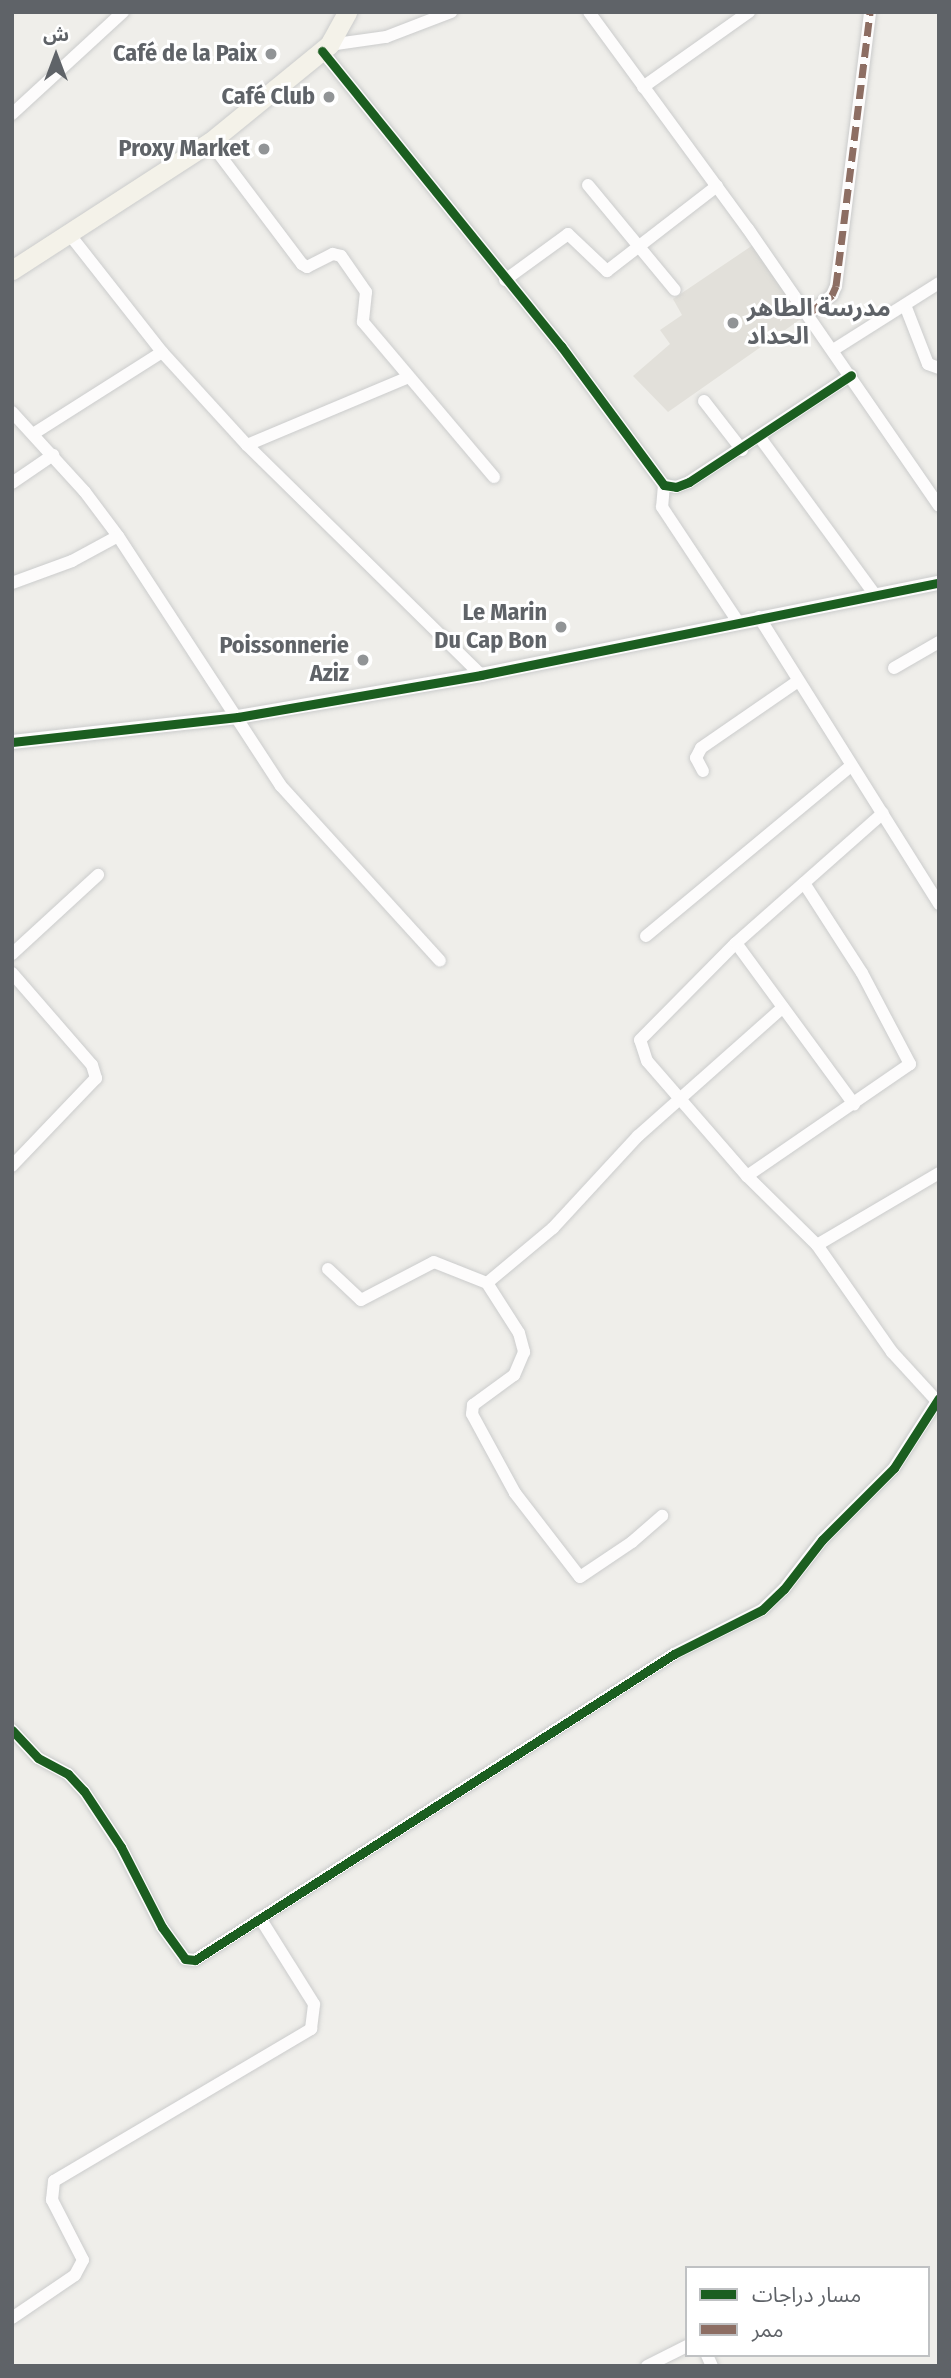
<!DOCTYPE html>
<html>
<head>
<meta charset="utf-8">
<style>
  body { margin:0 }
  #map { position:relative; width:951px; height:2378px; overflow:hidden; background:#efeeea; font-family:"Fira Sans Condensed","Noto Sans Arabic",sans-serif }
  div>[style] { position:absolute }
  .education>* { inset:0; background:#e2e0da }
  .roads { filter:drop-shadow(0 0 2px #cbcccc) drop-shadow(0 0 2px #cbcccc) }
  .minor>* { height:12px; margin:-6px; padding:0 6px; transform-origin:6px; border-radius:6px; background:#fdfcfc }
  .tertiary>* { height:14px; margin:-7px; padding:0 7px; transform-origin:7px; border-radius:7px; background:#fdfcfc }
  .primary>* { height:19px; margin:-9.5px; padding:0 9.5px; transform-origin:9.5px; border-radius:9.5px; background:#f4f2e9 }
  .quiet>* { height:7px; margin-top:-3.5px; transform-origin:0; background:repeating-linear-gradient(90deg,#8d6e63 0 14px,transparent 0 21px) }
  .cycleway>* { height:9px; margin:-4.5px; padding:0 4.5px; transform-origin:4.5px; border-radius:4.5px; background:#1b5e20 }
  .dots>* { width:19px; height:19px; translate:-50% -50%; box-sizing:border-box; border:4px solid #fff; border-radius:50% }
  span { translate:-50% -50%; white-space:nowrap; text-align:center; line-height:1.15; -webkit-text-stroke:6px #fff; paint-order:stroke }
  .poi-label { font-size:24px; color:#5f6368; font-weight:700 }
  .right { translate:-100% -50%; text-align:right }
  .left { translate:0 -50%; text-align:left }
  .frame { position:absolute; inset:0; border:14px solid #5f6368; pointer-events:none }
  .legend { position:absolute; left:685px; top:2266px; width:245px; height:91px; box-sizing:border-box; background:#fff; border:2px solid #bfc1c3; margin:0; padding:9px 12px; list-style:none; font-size:21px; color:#5f6368 }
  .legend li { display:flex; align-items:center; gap:14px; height:35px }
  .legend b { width:35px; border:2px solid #bfc1c3 }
  .north { position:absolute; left:21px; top:21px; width:70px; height:70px; -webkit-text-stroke:5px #fff; paint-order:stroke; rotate:0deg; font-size:19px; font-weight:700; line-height:28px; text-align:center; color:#5f6368 }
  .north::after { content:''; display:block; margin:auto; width:24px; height:32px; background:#5f6368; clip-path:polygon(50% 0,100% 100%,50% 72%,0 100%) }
</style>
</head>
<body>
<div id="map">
  <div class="education">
    <div style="clip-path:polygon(756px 243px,805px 316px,668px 412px,633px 376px,670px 344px,660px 330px,682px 315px,673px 299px)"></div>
  </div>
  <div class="roads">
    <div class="minor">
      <div style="left:589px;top:12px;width:269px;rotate:53.8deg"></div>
      <div style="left:748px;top:229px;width:336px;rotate:55.4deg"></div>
      <div style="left:329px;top:45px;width:58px;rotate:-8deg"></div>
      <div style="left:386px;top:37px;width:70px;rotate:-21deg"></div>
      <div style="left:322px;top:51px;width:380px;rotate:51deg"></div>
      <div style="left:561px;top:346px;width:173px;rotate:53.5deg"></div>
      <div style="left:664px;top:485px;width:12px;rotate:9deg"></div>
      <div style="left:676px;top:487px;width:14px;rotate:-21deg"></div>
      <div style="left:689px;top:482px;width:194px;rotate:-33.4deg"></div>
      <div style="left:643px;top:87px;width:130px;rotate:-35.3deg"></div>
      <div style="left:12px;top:114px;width:151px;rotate:-42.6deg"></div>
      <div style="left:210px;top:142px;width:153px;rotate:53deg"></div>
      <div style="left:302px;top:264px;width:6px;rotate:31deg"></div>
      <div style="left:307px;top:267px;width:29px;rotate:-27deg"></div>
      <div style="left:333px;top:254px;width:8px;rotate:14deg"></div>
      <div style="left:341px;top:256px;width:44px;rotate:55.2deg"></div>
      <div style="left:366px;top:292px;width:30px;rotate:96deg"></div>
      <div style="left:363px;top:322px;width:203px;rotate:49.8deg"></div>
      <div style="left:588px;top:185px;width:136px;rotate:50.4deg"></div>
      <div style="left:70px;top:235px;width:149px;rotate:51.8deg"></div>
      <div style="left:162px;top:352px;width:126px;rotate:47.6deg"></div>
      <div style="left:247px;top:445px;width:328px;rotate:44.5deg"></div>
      <div style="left:505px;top:280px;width:78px;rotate:-36.1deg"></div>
      <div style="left:568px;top:234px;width:54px;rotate:43.5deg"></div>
      <div style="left:607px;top:271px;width:139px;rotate:-37.7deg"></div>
      <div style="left:905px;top:305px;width:63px;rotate:68.7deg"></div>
      <div style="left:928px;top:364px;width:12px;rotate:20deg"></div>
      <div style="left:808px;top:314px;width:31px;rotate:-38deg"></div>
      <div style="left:832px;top:295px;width:10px;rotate:-66deg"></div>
      <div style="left:836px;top:286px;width:276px;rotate:-82.9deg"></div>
      <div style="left:833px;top:350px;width:125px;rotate:-32.3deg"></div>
      <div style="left:704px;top:401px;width:62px;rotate:52.2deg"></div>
      <div style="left:12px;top:412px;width:108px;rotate:47.6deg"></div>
      <div style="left:85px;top:492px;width:55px;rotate:53.1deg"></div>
      <div style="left:118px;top:536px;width:298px;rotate:56.9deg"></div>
      <div style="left:281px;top:786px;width:236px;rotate:47.7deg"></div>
      <div style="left:33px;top:434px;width:153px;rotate:-32.4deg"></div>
      <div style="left:761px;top:439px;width:193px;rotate:53.8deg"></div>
      <div style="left:247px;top:445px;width:173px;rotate:-22.8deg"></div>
      <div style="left:12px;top:483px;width:50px;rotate:-34.3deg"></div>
      <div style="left:664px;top:485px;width:22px;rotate:95deg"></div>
      <div style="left:662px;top:507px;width:138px;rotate:56.5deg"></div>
      <div style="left:12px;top:583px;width:64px;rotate:-20.1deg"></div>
      <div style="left:72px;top:561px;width:52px;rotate:-28.5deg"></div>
      <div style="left:759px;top:617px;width:339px;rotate:57.9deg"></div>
      <div style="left:894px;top:668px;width:52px;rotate:-30deg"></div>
      <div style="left:703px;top:771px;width:15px;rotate:-118deg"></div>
      <div style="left:696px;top:758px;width:11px;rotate:-63deg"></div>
      <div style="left:701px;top:748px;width:118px;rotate:-34.6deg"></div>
      <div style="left:804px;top:883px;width:107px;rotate:57.2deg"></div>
      <div style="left:862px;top:973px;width:103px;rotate:62.2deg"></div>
      <div style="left:910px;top:1064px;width:198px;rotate:145.5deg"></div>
      <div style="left:747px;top:1176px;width:98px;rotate:44.6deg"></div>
      <div style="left:817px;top:1245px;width:131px;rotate:55deg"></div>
      <div style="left:892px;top:1352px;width:65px;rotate:47.5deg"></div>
      <div style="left:646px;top:936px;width:266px;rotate:-39.7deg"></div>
      <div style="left:736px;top:943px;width:200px;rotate:53.8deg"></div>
      <div style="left:12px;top:954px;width:117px;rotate:-42.6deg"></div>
      <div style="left:12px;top:973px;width:122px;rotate:49deg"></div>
      <div style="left:92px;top:1065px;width:14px;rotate:73deg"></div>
      <div style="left:96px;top:1078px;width:122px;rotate:133.7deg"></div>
      <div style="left:747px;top:1176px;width:152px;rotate:-131deg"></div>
      <div style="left:647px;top:1061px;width:22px;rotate:-108deg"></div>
      <div style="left:640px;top:1040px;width:136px;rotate:-45.3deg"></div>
      <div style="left:736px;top:943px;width:196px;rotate:-41.5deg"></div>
      <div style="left:817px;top:1245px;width:142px;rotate:-30.5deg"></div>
      <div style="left:328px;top:1269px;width:45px;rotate:43.2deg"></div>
      <div style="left:361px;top:1300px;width:82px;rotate:-27.5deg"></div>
      <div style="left:434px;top:1262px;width:57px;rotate:21.6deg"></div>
      <div style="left:487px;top:1283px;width:59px;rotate:57.4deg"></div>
      <div style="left:519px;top:1333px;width:20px;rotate:75deg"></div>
      <div style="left:524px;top:1352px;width:25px;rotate:113deg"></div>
      <div style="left:514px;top:1375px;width:51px;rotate:143.8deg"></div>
      <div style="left:473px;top:1405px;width:9px;rotate:96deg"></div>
      <div style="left:472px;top:1414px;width:90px;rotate:61.4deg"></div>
      <div style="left:515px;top:1493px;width:106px;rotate:52.3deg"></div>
      <div style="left:580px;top:1577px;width:63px;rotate:-33.9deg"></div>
      <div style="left:632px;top:1542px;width:40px;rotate:-41deg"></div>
      <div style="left:487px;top:1283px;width:86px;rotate:-39.8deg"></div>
      <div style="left:553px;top:1228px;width:125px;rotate:-47.3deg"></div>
      <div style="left:638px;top:1136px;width:193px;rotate:-41.6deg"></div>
      <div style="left:12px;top:1730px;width:38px;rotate:47deg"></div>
      <div style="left:38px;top:1758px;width:34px;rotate:28deg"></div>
      <div style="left:68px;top:1774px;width:23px;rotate:47deg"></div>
      <div style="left:84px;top:1791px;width:67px;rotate:56.5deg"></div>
      <div style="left:121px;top:1847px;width:90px;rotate:62.9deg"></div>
      <div style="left:162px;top:1927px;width:39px;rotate:54deg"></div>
      <div style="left:185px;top:1959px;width:10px;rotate:6deg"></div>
      <div style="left:195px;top:1960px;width:568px;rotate:-32.57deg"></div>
      <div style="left:674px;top:1654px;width:98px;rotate:-26.6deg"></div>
      <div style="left:762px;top:1610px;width:30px;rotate:-44deg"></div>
      <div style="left:784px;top:1589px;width:62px;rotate:-52.2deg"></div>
      <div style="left:822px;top:1540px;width:102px;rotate:-45deg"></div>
      <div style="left:894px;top:1468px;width:83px;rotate:-57.3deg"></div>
      <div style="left:12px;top:2318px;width:76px;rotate:-34.3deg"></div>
      <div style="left:75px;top:2275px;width:17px;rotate:-62deg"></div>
      <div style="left:83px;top:2260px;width:68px;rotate:-117.3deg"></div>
      <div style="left:52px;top:2200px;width:19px;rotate:-84deg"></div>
      <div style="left:54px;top:2181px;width:299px;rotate:-30.6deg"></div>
      <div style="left:311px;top:2029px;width:25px;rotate:-83deg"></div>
      <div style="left:314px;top:2004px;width:102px;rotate:-122.1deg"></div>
      <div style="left:707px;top:2355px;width:12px;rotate:66deg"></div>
      <div style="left:647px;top:2366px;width:45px;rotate:-26.6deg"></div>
    </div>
    <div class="tertiary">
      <div style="left:12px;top:742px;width:227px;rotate:-6.3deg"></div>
      <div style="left:238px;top:717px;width:247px;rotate:-9.8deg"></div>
      <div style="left:481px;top:675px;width:467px;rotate:-11.4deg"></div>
    </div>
    <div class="primary">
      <div style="left:12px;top:270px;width:236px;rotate:-32.9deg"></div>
      <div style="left:210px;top:142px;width:154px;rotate:-39.2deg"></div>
      <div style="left:329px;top:45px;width:38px;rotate:-61deg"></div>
    </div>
  </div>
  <div class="quiet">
    <div style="left:808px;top:314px;width:31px;rotate:-38deg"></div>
    <div style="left:832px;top:295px;width:10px;rotate:-66deg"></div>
    <div style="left:836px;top:286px;width:276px;rotate:-82.9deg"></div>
  </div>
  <div class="cycleway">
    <div style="left:322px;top:51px;width:380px;rotate:51deg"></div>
    <div style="left:561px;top:346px;width:173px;rotate:53.5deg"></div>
    <div style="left:664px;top:485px;width:12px;rotate:9deg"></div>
    <div style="left:676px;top:487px;width:14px;rotate:-21deg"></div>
    <div style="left:689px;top:482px;width:194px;rotate:-33.4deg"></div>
    <div style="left:12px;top:742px;width:227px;rotate:-6.3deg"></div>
    <div style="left:238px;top:717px;width:247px;rotate:-9.8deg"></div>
    <div style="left:481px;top:675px;width:467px;rotate:-11.4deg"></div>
    <div style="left:12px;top:1730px;width:38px;rotate:47deg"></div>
    <div style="left:38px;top:1758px;width:34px;rotate:28deg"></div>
    <div style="left:68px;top:1774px;width:23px;rotate:47deg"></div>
    <div style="left:84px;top:1791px;width:67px;rotate:56.5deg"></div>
    <div style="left:121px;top:1847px;width:90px;rotate:62.9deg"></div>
    <div style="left:162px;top:1927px;width:39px;rotate:54deg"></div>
    <div style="left:185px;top:1959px;width:10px;rotate:6deg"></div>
    <div style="left:195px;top:1960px;width:568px;rotate:-32.57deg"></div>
    <div style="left:674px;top:1654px;width:98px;rotate:-26.6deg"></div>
    <div style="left:762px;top:1610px;width:30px;rotate:-44deg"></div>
    <div style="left:784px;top:1589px;width:62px;rotate:-52.2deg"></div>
    <div style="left:822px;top:1540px;width:102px;rotate:-45deg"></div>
    <div style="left:894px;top:1468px;width:83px;rotate:-57.3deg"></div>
  </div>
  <div class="dots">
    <div style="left:271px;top:54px;background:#919496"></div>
    <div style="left:329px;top:97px;background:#919496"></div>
    <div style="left:264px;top:149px;background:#919496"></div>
    <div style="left:733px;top:323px;background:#919496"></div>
    <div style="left:561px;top:627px;background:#919496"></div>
    <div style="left:363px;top:660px;background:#919496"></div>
  </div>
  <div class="poi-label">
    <span class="right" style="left:257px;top:54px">Café de la Paix</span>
    <span class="right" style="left:315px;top:97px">Café Club</span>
    <span class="right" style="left:250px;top:149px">Proxy Market</span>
    <span class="left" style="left:747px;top:323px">مدرسة الطاهر<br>الحداد</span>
    <span class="right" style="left:547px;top:627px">Le Marin<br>Du Cap Bon</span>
    <span class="right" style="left:349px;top:660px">Poissonnerie<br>Aziz</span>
  </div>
  <div class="frame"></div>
  <ul class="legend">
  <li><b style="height:9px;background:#1b5e20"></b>مسار دراجات</li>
  <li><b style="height:9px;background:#8d6e63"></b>ممر</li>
  </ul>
  <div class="north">ش</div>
</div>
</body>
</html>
